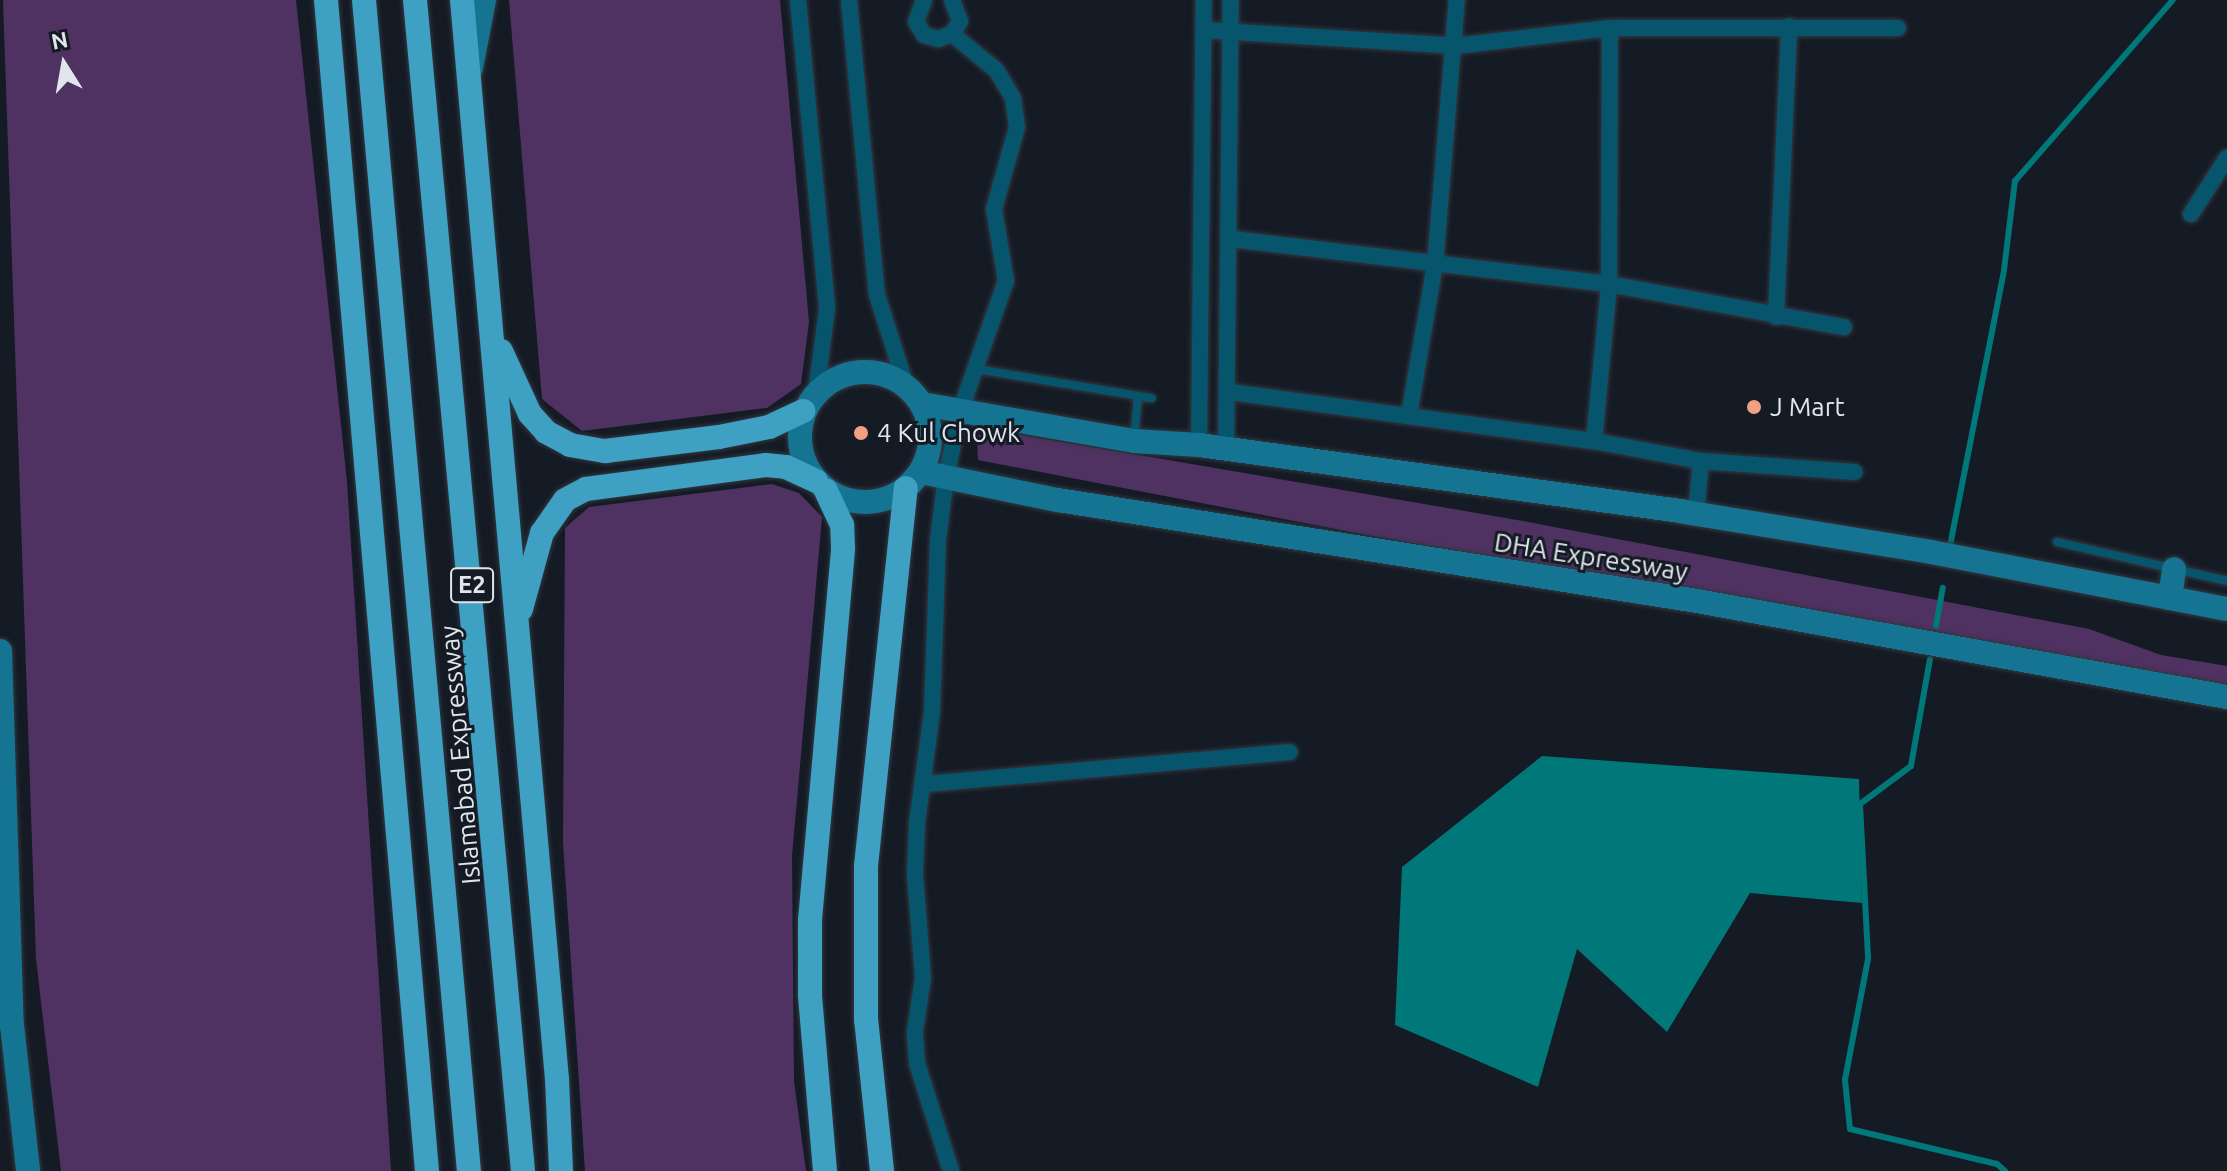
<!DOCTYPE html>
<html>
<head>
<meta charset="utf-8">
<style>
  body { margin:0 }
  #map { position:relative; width:2227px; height:1171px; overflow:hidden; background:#141b24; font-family:Ubuntu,sans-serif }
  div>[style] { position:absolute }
  .green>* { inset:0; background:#503262 }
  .water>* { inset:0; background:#007778 }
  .stream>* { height:6px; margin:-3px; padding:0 3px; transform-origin:3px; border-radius:3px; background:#007778 }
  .roads { filter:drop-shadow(0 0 2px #313740) drop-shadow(0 0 2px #313740) }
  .lane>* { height:8px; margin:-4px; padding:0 4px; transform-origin:4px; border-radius:4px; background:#07556c }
  .street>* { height:16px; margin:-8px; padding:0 8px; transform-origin:8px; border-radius:8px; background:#07556c }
  .secondary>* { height:24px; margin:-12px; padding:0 12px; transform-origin:12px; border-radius:12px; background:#157491 }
  .secondary>.ring { margin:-12px; padding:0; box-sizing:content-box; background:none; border:24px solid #157491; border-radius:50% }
  .highway>* { height:24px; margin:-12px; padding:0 12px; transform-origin:12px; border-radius:12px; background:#3ea0c2 }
  .dots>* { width:22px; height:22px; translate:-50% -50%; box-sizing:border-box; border:4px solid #141b24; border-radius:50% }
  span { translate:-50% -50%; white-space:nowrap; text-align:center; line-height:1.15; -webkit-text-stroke:6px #141b24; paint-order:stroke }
  .shield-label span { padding:2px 6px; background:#141b24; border:2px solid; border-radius:6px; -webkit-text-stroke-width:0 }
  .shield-label { font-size:24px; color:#e1e6ec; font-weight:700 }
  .poi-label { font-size:26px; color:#e1e6ec }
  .left { translate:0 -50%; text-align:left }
  .street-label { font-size:26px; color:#e1e6ec }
  .north { position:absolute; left:24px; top:24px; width:80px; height:80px; -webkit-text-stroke:6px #141b24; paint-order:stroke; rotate:349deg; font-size:22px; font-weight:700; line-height:32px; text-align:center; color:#e1e6ec }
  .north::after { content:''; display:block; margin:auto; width:28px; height:36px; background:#e1e6ec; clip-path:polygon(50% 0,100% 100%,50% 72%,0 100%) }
</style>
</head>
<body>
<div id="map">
  <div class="green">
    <div style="clip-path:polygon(3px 0,296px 0,347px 482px,391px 1171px,61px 1171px,36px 959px)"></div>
    <div style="clip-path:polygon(509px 0,780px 0,809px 322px,801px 384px,767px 408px,582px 431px,542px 399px)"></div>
    <div style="clip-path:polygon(1005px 432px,1523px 521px,2089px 629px,2161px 655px,2227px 666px,2227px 685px,1367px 535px,978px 460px,977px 435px)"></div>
    <div style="clip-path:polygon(772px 484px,799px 493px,822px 517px,792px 856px,794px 1081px,806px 1171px,585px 1171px,563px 843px,565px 528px,589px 507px)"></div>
  </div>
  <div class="water">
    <div style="clip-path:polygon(1542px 756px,1859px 779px,1862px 903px,1750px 893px,1667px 1032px,1577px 949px,1538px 1087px,1395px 1025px,1402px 867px)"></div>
  </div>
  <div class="stream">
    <div style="left:1949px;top:551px;width:286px;rotate:-78.9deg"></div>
    <div style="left:2004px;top:270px;width:90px;rotate:-83deg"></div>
    <div style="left:2015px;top:181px;width:240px;rotate:-48.9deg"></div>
    <div style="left:1936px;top:626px;width:39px;rotate:-80deg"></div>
    <div style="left:1930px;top:659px;width:109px;rotate:100.1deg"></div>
    <div style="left:1911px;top:766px;width:64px;rotate:143.3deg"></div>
    <div style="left:1860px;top:804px;width:155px;rotate:87deg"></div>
    <div style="left:1868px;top:959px;width:123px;rotate:100.8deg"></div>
    <div style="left:1845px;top:1080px;width:49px;rotate:84.2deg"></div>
    <div style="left:1850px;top:1129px;width:151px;rotate:13.4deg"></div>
    <div style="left:1997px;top:1164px;width:11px;rotate:41deg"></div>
  </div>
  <div class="roads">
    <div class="lane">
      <div style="left:976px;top:369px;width:178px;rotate:9.4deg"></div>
      <div style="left:1134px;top:440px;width:43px;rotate:-84.7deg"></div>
      <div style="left:2057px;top:542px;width:174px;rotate:12.9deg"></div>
    </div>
    <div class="street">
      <div style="left:798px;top:0;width:310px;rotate:84.6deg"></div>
      <div style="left:827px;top:309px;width:85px;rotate:97.5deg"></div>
      <div style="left:849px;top:0;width:296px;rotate:84.6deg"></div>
      <div style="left:877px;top:295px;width:96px;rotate:72.3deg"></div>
      <div style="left:924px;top:0;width:23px;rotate:110deg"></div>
      <div style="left:916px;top:22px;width:15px;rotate:58deg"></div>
      <div style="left:924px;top:35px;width:15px;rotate:16deg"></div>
      <div style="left:938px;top:39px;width:15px;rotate:-20deg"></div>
      <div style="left:952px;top:34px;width:15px;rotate:-58deg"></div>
      <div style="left:960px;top:21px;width:22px;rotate:-111deg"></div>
      <div style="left:1204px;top:30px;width:252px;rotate:3.6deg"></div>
      <div style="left:1455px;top:46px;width:156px;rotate:-6.6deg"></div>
      <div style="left:1610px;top:28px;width:288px"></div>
      <div style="left:2191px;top:214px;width:67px;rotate:-57.3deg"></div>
      <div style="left:1231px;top:239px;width:381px;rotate:6.8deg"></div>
      <div style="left:1609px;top:284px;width:239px;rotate:10.4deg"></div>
      <div style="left:1776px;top:317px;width:291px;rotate:-87.4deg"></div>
      <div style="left:1230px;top:392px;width:367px;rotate:7.7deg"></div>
      <div style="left:1594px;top:441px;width:109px;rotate:10.6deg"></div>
      <div style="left:1701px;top:461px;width:154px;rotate:4.1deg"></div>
      <div style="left:1409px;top:415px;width:152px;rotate:-80.2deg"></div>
      <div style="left:1435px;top:265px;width:266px;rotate:-85.3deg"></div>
      <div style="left:1594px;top:441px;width:158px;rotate:-84.5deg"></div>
      <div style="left:1609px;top:284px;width:256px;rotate:-89.8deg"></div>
      <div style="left:1199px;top:445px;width:445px;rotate:-89.4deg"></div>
      <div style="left:1226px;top:449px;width:449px;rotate:-89.4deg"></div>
      <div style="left:1696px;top:513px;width:52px;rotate:-84.5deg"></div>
      <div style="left:925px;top:784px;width:366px;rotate:-5deg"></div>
      <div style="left:951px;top:1171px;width:113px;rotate:-107.5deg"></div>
      <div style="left:917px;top:1063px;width:32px;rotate:-94deg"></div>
      <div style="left:915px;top:1031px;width:54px;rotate:-81.4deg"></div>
      <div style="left:923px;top:978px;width:104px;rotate:-94.4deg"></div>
      <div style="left:915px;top:874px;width:51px;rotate:-87.8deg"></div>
      <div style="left:917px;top:823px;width:112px;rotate:-82.3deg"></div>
      <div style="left:932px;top:712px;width:172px;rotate:-88deg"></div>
      <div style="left:938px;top:540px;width:64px;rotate:-82.8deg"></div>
      <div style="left:946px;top:477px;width:66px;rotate:-77.8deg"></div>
      <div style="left:960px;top:412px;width:139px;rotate:-70.7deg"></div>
      <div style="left:1006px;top:281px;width:73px;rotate:-99.5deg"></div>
      <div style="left:994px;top:209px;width:85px;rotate:-74.3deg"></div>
      <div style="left:1017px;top:127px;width:29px;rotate:-98deg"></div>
      <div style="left:1013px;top:98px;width:33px;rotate:-121deg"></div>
      <div style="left:996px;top:70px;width:57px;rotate:-140.7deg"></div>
    </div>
    <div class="secondary">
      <div style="left:471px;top:68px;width:69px;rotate:-79.2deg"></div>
      <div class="ring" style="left:800px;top:372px;width:106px;height:106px"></div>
      <div style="left:922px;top:404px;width:215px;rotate:9.9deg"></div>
      <div style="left:1134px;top:441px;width:65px;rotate:3.5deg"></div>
      <div style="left:1199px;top:445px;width:491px;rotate:7.8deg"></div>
      <div style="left:1685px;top:512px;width:249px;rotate:9.2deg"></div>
      <div style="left:1931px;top:552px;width:301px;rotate:10.9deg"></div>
      <div style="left:921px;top:472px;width:140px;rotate:11.6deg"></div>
      <div style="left:1058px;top:500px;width:647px;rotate:8.98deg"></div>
      <div style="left:1697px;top:601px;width:539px;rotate:10.27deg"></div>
      <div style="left:2170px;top:598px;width:29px;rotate:-82deg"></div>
      <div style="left:0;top:651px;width:374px;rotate:88.2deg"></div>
      <div style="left:12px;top:1025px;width:147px;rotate:83.7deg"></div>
    </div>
    <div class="highway">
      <div style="left:326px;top:0;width:1175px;rotate:85.07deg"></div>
      <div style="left:364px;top:0;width:1176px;rotate:84.88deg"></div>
      <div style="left:415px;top:0;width:1176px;rotate:84.73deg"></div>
      <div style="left:462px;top:0;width:1083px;rotate:84.97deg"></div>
      <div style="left:557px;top:1079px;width:92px;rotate:87.5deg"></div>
      <div style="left:501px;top:351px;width:69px;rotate:65.3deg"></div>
      <div style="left:530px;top:414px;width:24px;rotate:48deg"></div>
      <div style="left:546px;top:432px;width:27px;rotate:28deg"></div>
      <div style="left:570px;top:445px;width:36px;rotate:10deg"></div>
      <div style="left:605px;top:451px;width:115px;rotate:-7deg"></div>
      <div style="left:719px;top:437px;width:51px;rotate:-11.3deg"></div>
      <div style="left:769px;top:427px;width:38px;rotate:-25deg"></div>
      <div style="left:521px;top:609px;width:79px;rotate:-74.6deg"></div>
      <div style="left:542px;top:533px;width:40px;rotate:-55.1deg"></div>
      <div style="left:565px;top:500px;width:24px;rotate:-28deg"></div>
      <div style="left:586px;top:489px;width:181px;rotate:-7.6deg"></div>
      <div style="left:765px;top:465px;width:21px;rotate:5deg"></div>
      <div style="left:786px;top:467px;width:33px;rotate:25deg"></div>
      <div style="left:825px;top:1171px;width:177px;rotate:-94.9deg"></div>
      <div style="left:810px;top:995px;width:75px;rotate:-90deg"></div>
      <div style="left:810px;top:920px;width:373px;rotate:-84.9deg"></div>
      <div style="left:843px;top:548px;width:23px;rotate:-92deg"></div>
      <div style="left:842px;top:525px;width:38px;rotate:-115deg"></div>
      <div style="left:882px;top:1171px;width:152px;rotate:-96deg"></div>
      <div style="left:866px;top:1020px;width:154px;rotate:-90deg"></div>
      <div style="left:866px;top:866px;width:380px;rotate:-84deg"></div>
    </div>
  </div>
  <div class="dots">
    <div style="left:1754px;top:407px;background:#f39f83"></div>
    <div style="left:861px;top:433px;background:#f39f83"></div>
  </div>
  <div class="shield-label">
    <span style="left:472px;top:585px">E2</span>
  </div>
  <div class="poi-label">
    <span class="left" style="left:1770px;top:407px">J Mart</span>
    <span class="left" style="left:877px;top:433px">4 Kul Chowk</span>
  </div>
  <div class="street-label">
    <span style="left:1591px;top:557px;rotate:9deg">DHA Expressway</span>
    <span style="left:460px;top:755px;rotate:-95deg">Islamabad Expressway</span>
  </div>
  <div class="north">N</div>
</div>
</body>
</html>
